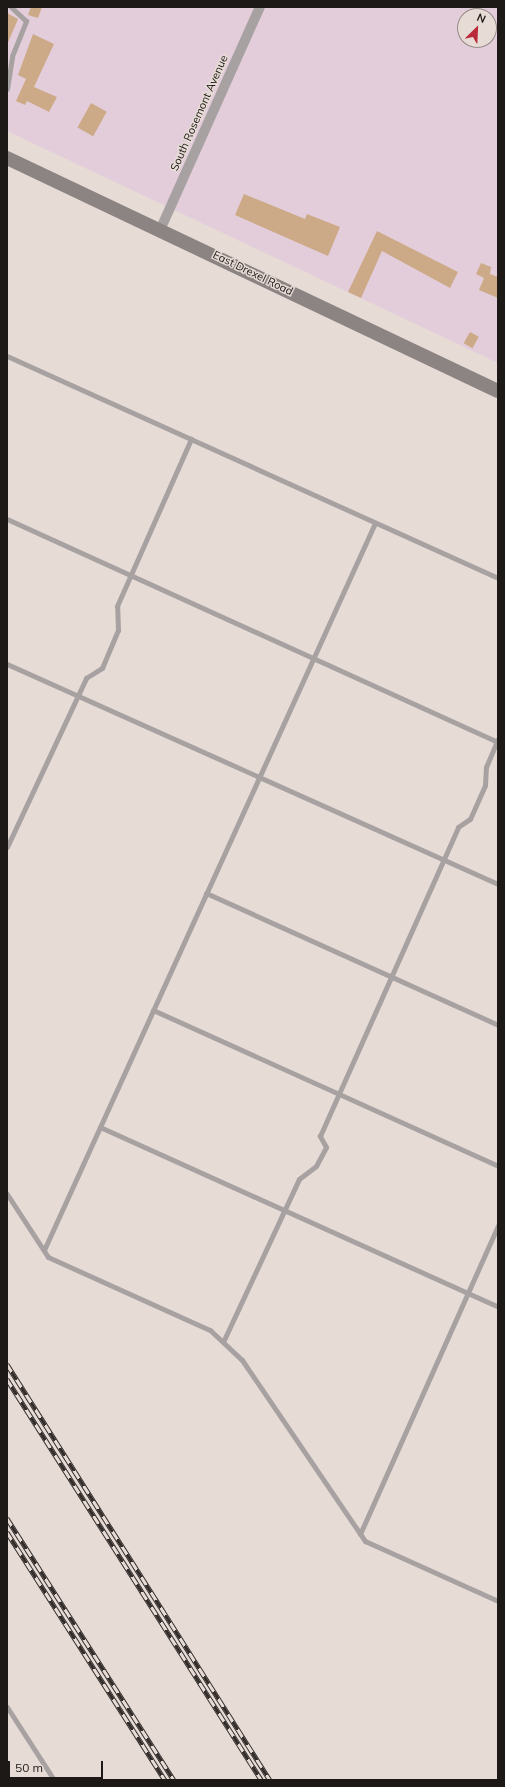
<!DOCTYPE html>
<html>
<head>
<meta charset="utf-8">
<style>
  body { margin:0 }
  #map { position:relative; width:505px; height:1787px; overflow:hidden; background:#e7dbd6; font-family:Mulish,sans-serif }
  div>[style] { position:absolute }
  .industrial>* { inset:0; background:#e3cdda }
  .building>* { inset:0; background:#ca8; transform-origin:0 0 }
  .lane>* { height:5px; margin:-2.5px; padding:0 2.5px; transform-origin:2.5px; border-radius:2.5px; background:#a7a2a1 }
  .street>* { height:10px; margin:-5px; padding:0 5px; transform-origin:5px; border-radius:5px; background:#a7a2a1 }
  .secondary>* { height:14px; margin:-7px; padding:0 7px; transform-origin:7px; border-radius:7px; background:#8c8483 }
  .rail>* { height:4.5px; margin-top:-2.25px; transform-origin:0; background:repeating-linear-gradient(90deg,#e7dbd6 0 9px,#322d2b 0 18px); box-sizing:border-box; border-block:1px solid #322d2b }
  span { translate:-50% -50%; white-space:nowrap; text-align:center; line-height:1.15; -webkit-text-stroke:3px #e7dbd6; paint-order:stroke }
  .street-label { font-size:11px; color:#1d1917 }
  .frame { position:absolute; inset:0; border:8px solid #1d1917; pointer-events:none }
  .north { position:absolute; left:457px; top:8px; width:40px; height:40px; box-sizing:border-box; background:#e7dbd6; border:1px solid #968d8a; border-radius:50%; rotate:24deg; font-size:11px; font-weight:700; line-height:16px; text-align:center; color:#1d1917 }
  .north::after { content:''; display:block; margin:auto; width:14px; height:18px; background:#ba293a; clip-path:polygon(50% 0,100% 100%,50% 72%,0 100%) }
  .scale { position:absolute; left:8px; top:1761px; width:95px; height:18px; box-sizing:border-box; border:2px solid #1d1917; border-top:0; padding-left:5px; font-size:12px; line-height:14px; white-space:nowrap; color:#1d1917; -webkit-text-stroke:3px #e7dbd6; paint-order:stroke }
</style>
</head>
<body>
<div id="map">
  <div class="industrial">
    <div style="clip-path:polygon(evenodd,7px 7px,498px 7px,498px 363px,7px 131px,7px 7px,465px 16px,489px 16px,489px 40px,465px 40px,465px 16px)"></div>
  </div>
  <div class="building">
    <div style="clip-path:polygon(31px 7px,42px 7px,38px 18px,28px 15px)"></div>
    <div style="clip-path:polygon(7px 13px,18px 19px,7px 45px)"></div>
    <div style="clip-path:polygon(33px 34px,54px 44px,34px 87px,57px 97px,49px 112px,27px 101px,25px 105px,16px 101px,26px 79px,18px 75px)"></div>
    <div style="left:91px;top:103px;width:18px;height:28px;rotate:29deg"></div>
    <div style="clip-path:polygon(244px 194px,305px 219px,307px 214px,340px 227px,328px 256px,235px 215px)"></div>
    <div style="clip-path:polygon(377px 231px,458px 272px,450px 288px,382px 251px,361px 298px,348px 292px)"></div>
    <div style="clip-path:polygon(481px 263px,491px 267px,490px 274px,498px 277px,498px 298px,479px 290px,484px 278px,476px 274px)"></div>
    <div style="left:470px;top:332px;width:10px;height:13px;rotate:29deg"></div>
  </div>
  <div class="lane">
    <div style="left:7px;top:89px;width:33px;rotate:-81deg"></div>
    <div style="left:12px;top:56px;width:38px;rotate:-68deg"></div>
    <div style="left:26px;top:21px;width:21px;rotate:-137deg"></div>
    <div style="left:7px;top:356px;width:539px;rotate:24.33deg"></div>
    <div style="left:7px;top:519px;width:539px;rotate:24.43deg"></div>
    <div style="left:7px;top:664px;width:538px;rotate:24.14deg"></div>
    <div style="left:7px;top:847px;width:187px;rotate:-64.9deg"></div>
    <div style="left:86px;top:678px;width:19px;rotate:-32deg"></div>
    <div style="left:102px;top:668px;width:41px;rotate:-67.2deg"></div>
    <div style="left:118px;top:630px;width:24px;rotate:-92deg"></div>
    <div style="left:117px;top:606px;width:183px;rotate:-66.1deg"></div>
    <div style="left:206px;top:893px;width:320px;rotate:24.3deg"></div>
    <div style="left:153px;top:1010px;width:379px;rotate:24.3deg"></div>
    <div style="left:100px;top:1127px;width:437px;rotate:24.3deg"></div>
    <div style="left:7px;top:1194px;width:75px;rotate:56.9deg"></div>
    <div style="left:48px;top:1257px;width:178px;rotate:24.3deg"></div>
    <div style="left:210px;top:1330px;width:44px;rotate:43.2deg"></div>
    <div style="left:242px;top:1360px;width:219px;rotate:55.8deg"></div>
    <div style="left:365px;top:1541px;width:146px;rotate:24.3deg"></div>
    <div style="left:44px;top:1250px;width:799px;rotate:-65.52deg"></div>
    <div style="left:223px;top:1342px;width:180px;rotate:-65deg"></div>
    <div style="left:299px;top:1179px;width:21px;rotate:-37deg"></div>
    <div style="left:316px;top:1166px;width:21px;rotate:-62deg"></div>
    <div style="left:326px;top:1147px;width:13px;rotate:-119deg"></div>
    <div style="left:320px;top:1136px;width:338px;rotate:-65.9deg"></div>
    <div style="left:458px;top:827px;width:14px;rotate:-34deg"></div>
    <div style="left:470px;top:819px;width:37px;rotate:-66deg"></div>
    <div style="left:485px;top:785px;width:18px;rotate:-87deg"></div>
    <div style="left:486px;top:767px;width:30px;rotate:-67deg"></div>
    <div style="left:360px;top:1534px;width:338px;rotate:-65.9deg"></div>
    <div style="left:7px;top:1707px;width:87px;rotate:57.2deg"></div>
  </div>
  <div class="street">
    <div style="left:161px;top:228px;width:242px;rotate:-65.9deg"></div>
  </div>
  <div class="secondary">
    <div style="left:7px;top:158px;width:543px;rotate:25.39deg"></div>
  </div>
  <div class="rail">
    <div style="left:7px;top:1364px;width:492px;rotate:57.7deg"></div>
    <div style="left:7px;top:1379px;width:475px;rotate:57.6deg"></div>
    <div style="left:7px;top:1518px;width:311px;rotate:57.5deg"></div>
    <div style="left:7px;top:1532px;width:294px;rotate:57.5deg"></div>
  </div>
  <div class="street-label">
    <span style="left:199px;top:113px;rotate:-66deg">South Rosemont Avenue</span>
    <span style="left:253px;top:273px;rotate:26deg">East Drexel Road</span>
  </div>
  <div class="frame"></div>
  <div class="north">N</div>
  <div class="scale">50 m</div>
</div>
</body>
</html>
